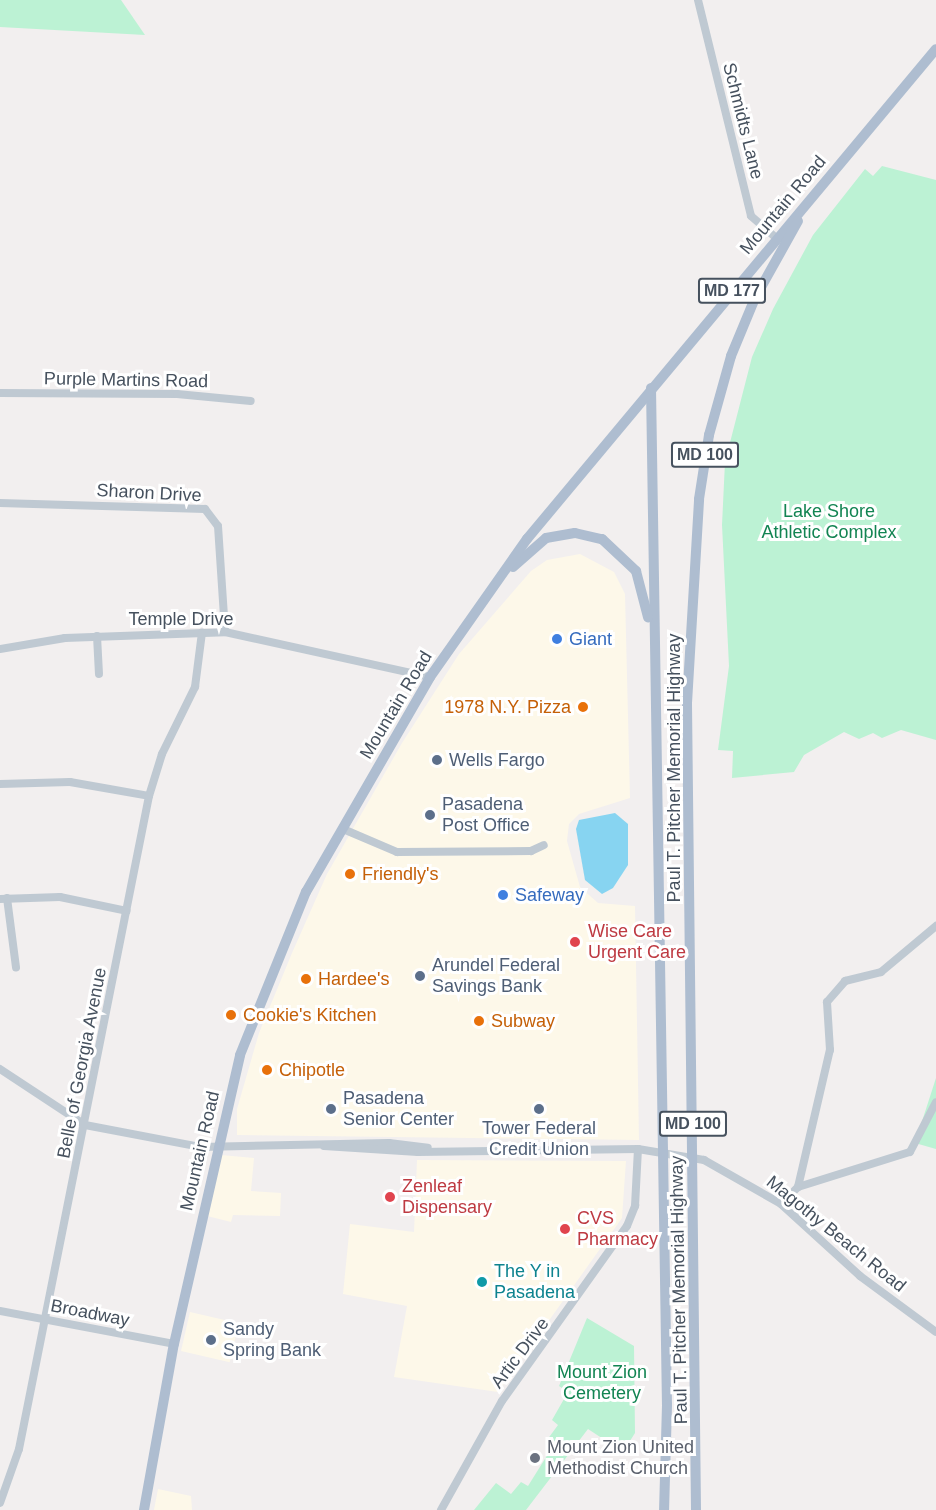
<!DOCTYPE html>
<html>
<head>
<meta charset="utf-8">
<style>
  body { margin:0 }
  #map { position:relative; width:936px; height:1510px; overflow:hidden; background:#f2efef; font-family:Helvetica,sans-serif }
  div>[style] { position:absolute }
  .commercial>* { inset:0; background:#fdf8e9; transform-origin:0 0 }
  .green>* { inset:0; background:#bcf2d4 }
  .water>* { inset:0; background:#87d4f1 }
  .minor>* { height:8px; margin:-4px; padding:0 4px; transform-origin:4px; border-radius:4px; background:#bfc9d2 }
  .major>* { height:10px; margin:-5px; padding:0 5px; transform-origin:5px; border-radius:5px; background:#aebdd0 }
  .dots>* { width:16px; height:16px; translate:-50% -50%; box-sizing:border-box; border:3px solid #fff; border-radius:50% }
  span { translate:-50% -50%; white-space:nowrap; text-align:center; line-height:1.15; -webkit-text-stroke:6px #fff; paint-order:stroke }
  .shield-label span { padding:2px 4px; background:#fff; border:2px solid; border-radius:4px; -webkit-text-stroke-width:0 }
  .shield-label { font-size:16px; color:#46515e; font-weight:700 }
  .street-label { font-size:18px; color:#46515e }
  .park-label { font-size:18px; color:#128452 }
  .shop-label { font-size:18px; color:#366cbe }
  .left { translate:0 -50%; text-align:left }
  .food-label { font-size:18px; color:#c56008 }
  .right { translate:-100% -50%; text-align:right }
  .service-label { font-size:18px; color:#4e5e75 }
  .health-label { font-size:18px; color:#be3a42 }
  .culture-label { font-size:18px; color:#0d838f }
  .worship-label { font-size:18px; color:#5b616d }
</style>
</head>
<body>
<div id="map">
  <div class="commercial">
    <div style="clip-path:polygon(580px 554px,614px 572px,625px 594px,630px 798px,579px 814px,569px 824px,567px 841px,580px 887px,598px 903px,635px 906px,639px 1140px,237px 1135px,237px 1109px,259px 1033px,292px 953px,327px 874px,402px 743px,459px 654px,531px 571px,547px 560px)"></div>
    <div style="clip-path:polygon(221px 1155px,254px 1158px,251px 1191px,281px 1193px,280px 1216px,233px 1215px,231px 1222px,207px 1216px)"></div>
    <div style="clip-path:polygon(417px 1160px,626px 1161px,622px 1218px,498px 1392px,394px 1377px,407px 1306px,343px 1294px,350px 1224px,414px 1232px)"></div>
    <div style="left:190px;top:1312px;width:50px;height:40px;rotate:13deg"></div>
    <div style="clip-path:polygon(158px 1489px,191px 1496px,192px 1510px,154px 1510px)"></div>
  </div>
  <div class="green">
    <div style="clip-path:polygon(0 0,121px 0,145px 35px,0 27px)"></div>
    <div style="clip-path:polygon(882px 166px,936px 180px,936px 740px,901px 730px,882px 738px,873px 733px,859px 739px,844px 732px,804px 755px,794px 772px,732px 778px,733px 751px,718px 750px,729px 666px,722px 525px,725px 462px,752px 357px,773px 309px,813px 235px,865px 169px,873px 176px)"></div>
    <div style="clip-path:polygon(936px 1078px,936px 1149px,915px 1143px)"></div>
    <div style="clip-path:polygon(587px 1318px,634px 1346px,635px 1433px,623px 1452px,588px 1429px,526px 1510px,474px 1510px,496px 1483px,511px 1494px,521px 1482px,528px 1486px,553px 1446px,547px 1440px,558px 1425px,552px 1420px,568px 1392px,559px 1386px)"></div>
  </div>
  <div class="water">
    <div style="clip-path:polygon(615px 813px,628px 824px,628px 865px,613px 888px,602px 894px,585px 880px,576px 829px,579px 820px)"></div>
  </div>
  <div class="minor">
    <div style="left:698px;top:0;width:222px;rotate:76.2deg"></div>
    <div style="left:751px;top:216px;width:33px;rotate:41deg"></div>
    <div style="left:0;top:393px;width:177px;rotate:0.3deg"></div>
    <div style="left:177px;top:394px;width:74px;rotate:5.4deg"></div>
    <div style="left:0;top:503px;width:205px;rotate:1.7deg"></div>
    <div style="left:205px;top:509px;width:21px;rotate:53deg"></div>
    <div style="left:218px;top:526px;width:106px;rotate:86.2deg"></div>
    <div style="left:97px;top:636px;width:38px;rotate:87deg"></div>
    <div style="left:0;top:649px;width:66px;rotate:-9.6deg"></div>
    <div style="left:65px;top:638px;width:160px;rotate:-2.1deg"></div>
    <div style="left:225px;top:632px;width:210px;rotate:12.4deg"></div>
    <div style="left:0;top:784px;width:70px;rotate:-1.6deg"></div>
    <div style="left:70px;top:782px;width:80px;rotate:10deg"></div>
    <div style="left:343px;top:829px;width:59px;rotate:23.1deg"></div>
    <div style="left:397px;top:852px;width:134px;rotate:-0.4deg"></div>
    <div style="left:531px;top:851px;width:14px;rotate:-25deg"></div>
    <div style="left:7px;top:898px;width:70px;rotate:82.6deg"></div>
    <div style="left:0;top:899px;width:60px;rotate:-1.9deg"></div>
    <div style="left:60px;top:897px;width:68px;rotate:11.8deg"></div>
    <div style="left:0;top:1069px;width:102px;rotate:33.4deg"></div>
    <div style="left:85px;top:1125px;width:117px;rotate:10.8deg"></div>
    <div style="left:200px;top:1147px;width:189px;rotate:-1.2deg"></div>
    <div style="left:389px;top:1143px;width:39px;rotate:7deg"></div>
    <div style="left:324px;top:1146px;width:94px;rotate:3.7deg"></div>
    <div style="left:418px;top:1152px;width:220px;rotate:-0.8deg"></div>
    <div style="left:638px;top:1149px;width:67px;rotate:9.5deg"></div>
    <div style="left:704px;top:1160px;width:89px;rotate:29.7deg"></div>
    <div style="left:781px;top:1204px;width:107px;rotate:42.3deg"></div>
    <div style="left:860px;top:1276px;width:94px;rotate:36.4deg"></div>
    <div style="left:798px;top:1187px;width:117px;rotate:-17.4deg"></div>
    <div style="left:910px;top:1152px;width:56px;rotate:-62.5deg"></div>
    <div style="left:781px;top:1204px;width:24px;rotate:-45deg"></div>
    <div style="left:798px;top:1187px;width:141px;rotate:-76.9deg"></div>
    <div style="left:830px;top:1050px;width:48px;rotate:-93.6deg"></div>
    <div style="left:827px;top:1002px;width:28px;rotate:-49deg"></div>
    <div style="left:845px;top:981px;width:37px;rotate:-14deg"></div>
    <div style="left:881px;top:972px;width:72px;rotate:-39.9deg"></div>
    <div style="left:0;top:1311px;width:177px;rotate:10.7deg"></div>
    <div style="left:0;top:1503px;width:57px;rotate:-70.6deg"></div>
    <div style="left:19px;top:1449px;width:666px;rotate:-78.74deg"></div>
    <div style="left:149px;top:796px;width:44px;rotate:-72.8deg"></div>
    <div style="left:162px;top:754px;width:75px;rotate:-63.8deg"></div>
    <div style="left:195px;top:687px;width:55px;rotate:-82.7deg"></div>
    <div style="left:441px;top:1510px;width:125px;rotate:-60.8deg"></div>
    <div style="left:502px;top:1401px;width:215px;rotate:-54.5deg"></div>
    <div style="left:627px;top:1226px;width:22px;rotate:-68deg"></div>
    <div style="left:635px;top:1206px;width:57px;rotate:-87deg"></div>
  </div>
  <div class="major">
    <div style="left:651px;top:388px;width:1017px;rotate:89.1deg"></div>
    <div style="left:667px;top:1405px;width:105px;rotate:91.6deg"></div>
    <div style="left:513px;top:567px;width:44px;rotate:-41.3deg"></div>
    <div style="left:546px;top:538px;width:29px;rotate:-10deg"></div>
    <div style="left:575px;top:533px;width:28px;rotate:13deg"></div>
    <div style="left:602px;top:539px;width:47px;rotate:43.3deg"></div>
    <div style="left:636px;top:571px;width:48px;rotate:75.4deg"></div>
    <div style="left:144px;top:1510px;width:169px;rotate:-79.8deg"></div>
    <div style="left:174px;top:1344px;width:296px;rotate:-77.1deg"></div>
    <div style="left:240px;top:1055px;width:176px;rotate:-68deg"></div>
    <div style="left:306px;top:892px;width:248px;rotate:-60deg"></div>
    <div style="left:430px;top:677px;width:169px;rotate:-54.9deg"></div>
    <div style="left:527px;top:539px;width:638px;rotate:-50.15deg"></div>
    <div style="left:696px;top:1510px;width:807px;rotate:-90.64deg"></div>
    <div style="left:687px;top:703px;width:204px;rotate:-86.6deg"></div>
    <div style="left:699px;top:499px;width:65px;rotate:-81.1deg"></div>
    <div style="left:709px;top:435px;width:82px;rotate:-74.4deg"></div>
    <div style="left:731px;top:356px;width:63px;rotate:-67.5deg"></div>
    <div style="left:755px;top:298px;width:88px;rotate:-60.8deg"></div>
  </div>
  <div class="dots">
    <div style="left:557px;top:639px;background:#3f7fe0"></div>
    <div style="left:583px;top:707px;background:#e8710a"></div>
    <div style="left:437px;top:760px;background:#5c6f8a"></div>
    <div style="left:430px;top:815px;background:#5c6f8a"></div>
    <div style="left:350px;top:874px;background:#e8710a"></div>
    <div style="left:503px;top:895px;background:#3f7fe0"></div>
    <div style="left:575px;top:942px;background:#e0444e"></div>
    <div style="left:420px;top:976px;background:#5c6f8a"></div>
    <div style="left:306px;top:979px;background:#e8710a"></div>
    <div style="left:231px;top:1015px;background:#e8710a"></div>
    <div style="left:479px;top:1021px;background:#e8710a"></div>
    <div style="left:267px;top:1070px;background:#e8710a"></div>
    <div style="left:331px;top:1109px;background:#5c6f8a"></div>
    <div style="left:539px;top:1109px;background:#5c6f8a"></div>
    <div style="left:390px;top:1197px;background:#e0444e"></div>
    <div style="left:565px;top:1229px;background:#e0444e"></div>
    <div style="left:482px;top:1282px;background:#0f9aa8"></div>
    <div style="left:211px;top:1340px;background:#5c6f8a"></div>
    <div style="left:535px;top:1458px;background:#6b7280"></div>
  </div>
  <div class="shield-label">
    <span style="left:732px;top:291px">MD 177</span>
    <span style="left:705px;top:455px">MD 100</span>
    <span style="left:693px;top:1124px">MD 100</span>
  </div>
  <div class="street-label">
    <span style="left:743px;top:121px;rotate:76deg">Schmidts Lane</span>
    <span style="left:783px;top:205px;rotate:-50deg">Mountain Road</span>
    <span style="left:126px;top:380px;rotate:1deg">Purple Martins Road</span>
    <span style="left:149px;top:493px;rotate:3deg">Sharon Drive</span>
    <span style="left:181px;top:619px">Temple Drive</span>
    <span style="left:396px;top:705px;rotate:-59deg">Mountain Road</span>
    <span style="left:674px;top:768px;rotate:-90deg">Paul T. Pitcher Memorial Highway</span>
    <span style="left:82px;top:1063px;rotate:-79deg">Belle of Georgia Avenue</span>
    <span style="left:200px;top:1151px;rotate:-77deg">Mountain Road</span>
    <span style="left:836px;top:1234px;rotate:39deg">Magothy Beach Road</span>
    <span style="left:679px;top:1290px;rotate:-91deg">Paul T. Pitcher Memorial Highway</span>
    <span style="left:90px;top:1313px;rotate:11deg">Broadway</span>
    <span style="left:520px;top:1353px;rotate:-53deg">Artic Drive</span>
  </div>
  <div class="park-label">
    <span style="left:829px;top:522px">Lake Shore<br>Athletic Complex</span>
    <span style="left:602px;top:1383px">Mount Zion<br>Cemetery</span>
  </div>
  <div class="shop-label">
    <span class="left" style="left:569px;top:639px">Giant</span>
    <span class="left" style="left:515px;top:895px">Safeway</span>
  </div>
  <div class="food-label">
    <span class="right" style="left:571px;top:707px">1978 N.Y. Pizza</span>
    <span class="left" style="left:362px;top:874px">Friendly's</span>
    <span class="left" style="left:318px;top:979px">Hardee's</span>
    <span class="left" style="left:243px;top:1015px">Cookie's Kitchen</span>
    <span class="left" style="left:491px;top:1021px">Subway</span>
    <span class="left" style="left:279px;top:1070px">Chipotle</span>
  </div>
  <div class="service-label">
    <span class="left" style="left:449px;top:760px">Wells Fargo</span>
    <span class="left" style="left:442px;top:815px">Pasadena<br>Post Office</span>
    <span class="left" style="left:432px;top:976px">Arundel Federal<br>Savings Bank</span>
    <span class="left" style="left:343px;top:1109px">Pasadena<br>Senior Center</span>
    <span style="left:539px;top:1139px">Tower Federal<br>Credit Union</span>
    <span class="left" style="left:223px;top:1340px">Sandy<br>Spring Bank</span>
  </div>
  <div class="health-label">
    <span class="left" style="left:588px;top:942px">Wise Care<br>Urgent Care</span>
    <span class="left" style="left:402px;top:1197px">Zenleaf<br>Dispensary</span>
    <span class="left" style="left:577px;top:1229px">CVS<br>Pharmacy</span>
  </div>
  <div class="culture-label">
    <span class="left" style="left:494px;top:1282px">The Y in<br>Pasadena</span>
  </div>
  <div class="worship-label">
    <span class="left" style="left:547px;top:1458px">Mount Zion United<br>Methodist Church</span>
  </div>
</div>
</body>
</html>
